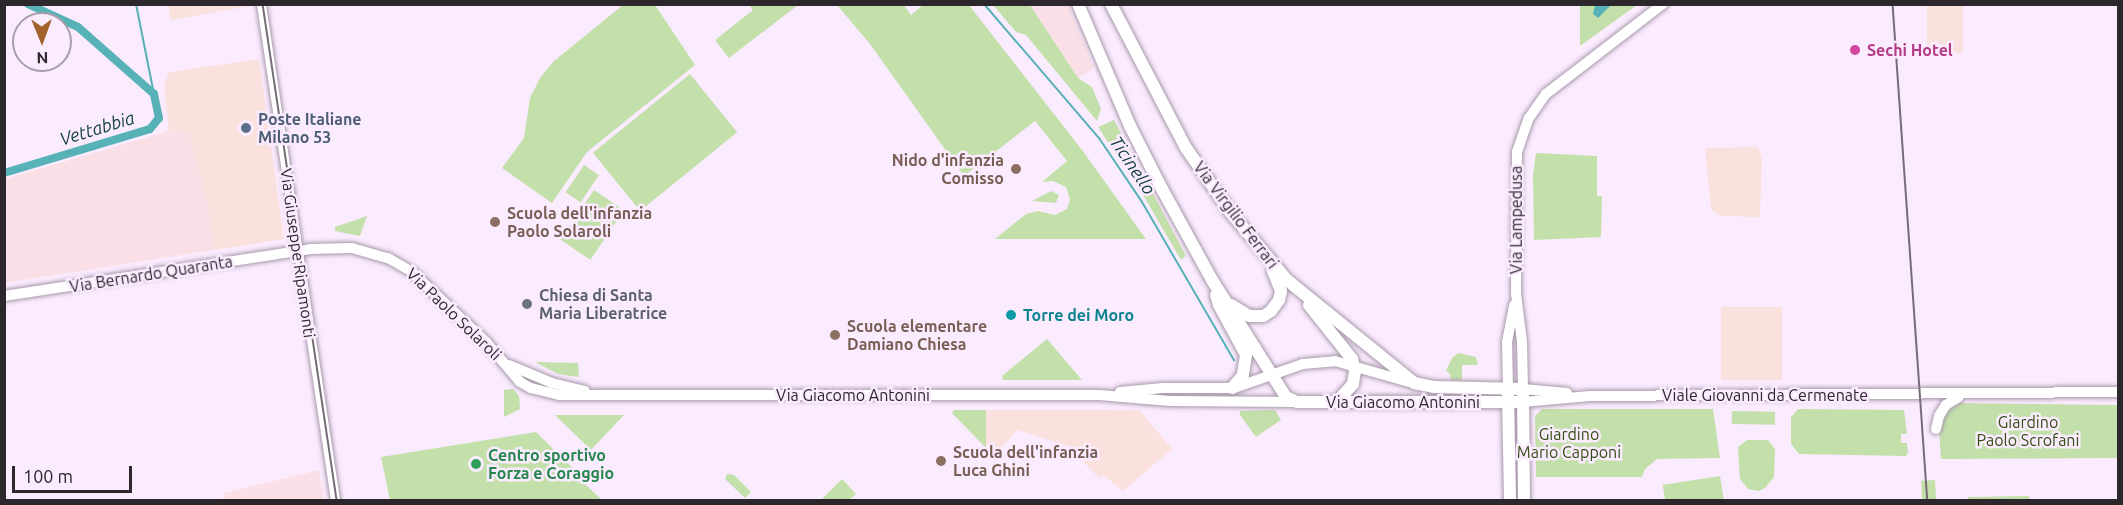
<!DOCTYPE html>
<html>
<head>
<meta charset="utf-8">
<style>
  body { margin:0 }
  #map { position:relative; width:2123px; height:505px; overflow:hidden; background:#fbebff; font-family:Ubuntu,sans-serif }
  div>[style] { position:absolute }
  .commercial>* { inset:0; background:#fbe1dd; transform-origin:0 0 }
  .industrial>* { inset:0; background:#fae0e6 }
  .green>* { inset:0; background:#c3e0aa; transform-origin:0 0 }
  .water>* { inset:0; background:#56b2b7 }
  .stream>* { height:2px; margin:-1px; padding:0 1px; transform-origin:1px; border-radius:1px; background:#56b2b7 }
  .canal>* { height:8px; margin:-4px; padding:0 4px; transform-origin:4px; border-radius:4px; background:#56b2b7 }
  .roads { filter:drop-shadow(0 0 2px #a899ab) drop-shadow(0 0 2px #a899ab) }
  .tertiary>* { height:9px; margin:-4.5px; padding:0 4.5px; transform-origin:4.5px; border-radius:4.5px; background:#fff }
  .secondary>* { height:10px; margin:-5px; padding:0 5px; transform-origin:5px; border-radius:5px; background:#fff }
  .primary>* { height:12px; margin:-6px; padding:0 6px; transform-origin:6px; border-radius:6px; background:#fff }
  .tram>* { height:1.5px; margin:-0.75px; padding:0 0.75px; transform-origin:0.75px; border-radius:0.75px; background:#766c78 }
  .dots>* { width:16px; height:16px; translate:-50% -50%; box-sizing:border-box; border:3px solid #fbebff; border-radius:50% }
  span { translate:-50% -50%; white-space:nowrap; text-align:center; line-height:1.15; -webkit-text-stroke:5px #fbebff; paint-order:stroke }
  .hotel-label { font-size:16px; color:#b23c85; font-weight:700 }
  .left { translate:0 -50%; text-align:left }
  .service-label { font-size:16px; color:#4e5e75; font-weight:700 }
  .education-label { font-size:16px; color:#785e54; font-weight:700 }
  .right { translate:-100% -50%; text-align:right }
  .street-label { font-size:16px; color:#2c262d }
  .worship-label { font-size:16px; color:#5b616d; font-weight:700 }
  .culture-label { font-size:16px; color:#0d838f; font-weight:700 }
  .park-label { font-size:16px; color:#334f11 }
  .leisure-label { font-size:16px; color:#27864d; font-weight:700 }
  .water-label { font-size:18px; color:#184345; font-style:italic }
  .frame { position:absolute; inset:0; border:6px solid #2c262d; pointer-events:none }
  .north { position:absolute; left:12px; top:12px; width:60px; height:60px; box-sizing:border-box; background:#fbebff; border:2px solid #a89cab; border-radius:50%; rotate:179deg; font-size:16px; font-weight:700; line-height:24px; text-align:center; color:#2c262d }
  .north::after { content:''; display:block; margin:auto; width:21px; height:27px; background:#a2622b; clip-path:polygon(50% 0,100% 100%,50% 72%,0 100%) }
  .scale { position:absolute; left:12px; top:466px; width:120px; height:27px; box-sizing:border-box; border:3px solid #2c262d; border-top:0; padding-left:8px; font-size:18px; line-height:21px; white-space:nowrap; color:#2c262d; -webkit-text-stroke:4px #fbebff; paint-order:stroke }
</style>
</head>
<body>
<div id="map">
  <div class="commercial">
    <div style="clip-path:polygon(261px 4px,171px 20px,168px 5px)"></div>
    <div style="left:1927px;top:5px;width:36px;height:48px"></div>
    <div style="clip-path:polygon(259px 59px,284px 239px,214px 250px,208px 206px,189px 133px,169px 131px,164px 86px,169px 72px)"></div>
    <div style="clip-path:polygon(1758px 147px,1762px 157px,1760px 217px,1721px 216px,1715px 213px,1711px 209px,1705px 148px)"></div>
    <div style="left:1721px;top:307px;width:61px;height:73px"></div>
    <div style="clip-path:polygon(986px 410px,1139px 410px,1172px 449px,1123px 491px,1103px 475px,1099px 478px,1068px 446px,1017px 430px,995px 456px,986px 448px)"></div>
  </div>
  <div class="industrial">
    <div style="clip-path:polygon(1030px 5px,1068px 5px,1094px 68px,1078px 78px)"></div>
    <div style="clip-path:polygon(169px 131px,189px 133px,208px 206px,214px 250px,5px 283px,5px 179px)"></div>
    <div style="clip-path:polygon(319px 470px,324px 500px,213px 500px,224px 498px,224px 493px)"></div>
  </div>
  <div class="green">
    <div style="clip-path:polygon(623px 5px,655px 5px,695px 65px,587px 152px,552px 203px,502px 168px,524px 138px,530px 98px,540px 78px,554px 61px)"></div>
    <div style="clip-path:polygon(749px 5px,798px 5px,729px 58px,715px 40px,753px 10px)"></div>
    <div style="clip-path:polygon(837px 5px,904px 5px,911px 15px,923px 5px,969px 5px,1082px 150px,1146px 239px,995px 239px,1026px 214px,1038px 211px,1055px 215px,1067px 209px,1070px 199px,1066px 187px,1053px 181px,1042px 182px,1067px 161px,1035px 121px,964px 176px,870px 44px)"></div>
    <div style="clip-path:polygon(993px 5px,1030px 5px,1078px 78px,1092px 87px,1101px 109px,1097px 121px,1026px 35px,1016px 32px)"></div>
    <div style="clip-path:polygon(1580px 5px,1637px 5px,1580px 46px)"></div>
    <div style="left:690px;top:74px;width:75px;height:125px;rotate:51deg"></div>
    <div style="clip-path:polygon(1114px 120px,1186px 256px,1181px 260px,1146px 200px,1098px 127px)"></div>
    <div style="clip-path:polygon(1536px 153px,1597px 156px,1597px 196px,1602px 196px,1601px 237px,1534px 240px,1533px 175px)"></div>
    <div style="left:584px;top:165px;width:18px;height:33px;rotate:34deg"></div>
    <div style="left:594px;top:190px;width:36px;height:60px;rotate:34deg"></div>
    <div style="clip-path:polygon(1051px 191px,1059px 195px,1056px 203px,1032px 201px)"></div>
    <div style="clip-path:polygon(367px 216px,360px 236px,335px 231px,335px 227px)"></div>
    <div style="clip-path:polygon(1047px 339px,1082px 380px,1003px 380px,1002px 376px)"></div>
    <div style="clip-path:polygon(1458px 353px,1476px 357px,1478px 365px,1462px 365px,1462px 380px,1451px 380px,1450px 374px,1446px 371px,1452px 358px)"></div>
    <div style="clip-path:polygon(535px 362px,578px 363px,579px 377px,558px 374px)"></div>
    <div style="clip-path:polygon(513px 389px,519px 396px,520px 409px,504px 417px,504px 390px)"></div>
    <div style="clip-path:polygon(1951px 403px,2118px 405px,2118px 458px,1941px 459px,1938px 414px)"></div>
    <div style="clip-path:polygon(1542px 409px,1713px 409px,1720px 458px,1657px 459px,1645px 469px,1642px 477px,1536px 477px,1535px 416px)"></div>
    <div style="clip-path:polygon(1798px 409px,1904px 410px,1907px 434px,1901px 434px,1901px 443px,1907px 443px,1908px 453px,1906px 456px,1799px 454px,1791px 444px,1791px 417px)"></div>
    <div style="clip-path:polygon(954px 410px,986px 410px,986px 448px,952px 413px)"></div>
    <div style="clip-path:polygon(1275px 410px,1281px 420px,1256px 437px,1240px 415px,1240px 411px)"></div>
    <div style="left:1732px;top:411px;width:43px;height:13px;rotate:1deg"></div>
    <div style="clip-path:polygon(555px 415px,624px 415px,591px 450px)"></div>
    <div style="clip-path:polygon(536px 432px,585px 480px,583px 482px,602px 500px,390px 500px,381px 457px)"></div>
    <div style="clip-path:polygon(1747px 440px,1768px 440px,1775px 449px,1774px 477px,1765px 488px,1759px 491px,1748px 489px,1740px 479px,1738px 447px)"></div>
    <div style="clip-path:polygon(727px 474px,734px 475px,751px 492px,745px 498px,725px 479px)"></div>
    <div style="left:1720px;top:476px;width:24px;height:58px;rotate:81deg"></div>
    <div style="clip-path:polygon(842px 479px,856px 494px,849px 500px,821px 500px)"></div>
    <div style="left:1935px;top:480px;width:20px;height:14px;rotate:87deg"></div>
    <div style="clip-path:polygon(2029px 496px,2029px 500px,1968px 500px,1968px 497px)"></div>
  </div>
  <div class="water">
    <div style="clip-path:polygon(1595px 5px,1595px 4px,1611px 5px,1598px 18px,1593px 14px)"></div>
  </div>
  <div class="stream">
    <div style="left:136px;top:4px;width:92px;rotate:78.7deg"></div>
    <div style="left:984px;top:4px;width:177px;rotate:49.4deg"></div>
    <div style="left:1099px;top:138px;width:77px;rotate:56.1deg"></div>
    <div style="left:1142px;top:202px;width:183px;rotate:59.8deg"></div>
  </div>
  <div class="canal">
    <div style="left:4px;top:173px;width:152px;rotate:-16.8deg"></div>
    <div style="left:150px;top:129px;width:14px;rotate:-51deg"></div>
    <div style="left:159px;top:118px;width:25px;rotate:-102deg"></div>
    <div style="left:154px;top:94px;width:101px;rotate:-138.6deg"></div>
    <div style="left:78px;top:27px;width:55px;rotate:-155.3deg"></div>
  </div>
  <div class="roads">
    <div class="tertiary">
      <div style="left:261px;top:4px;width:501px;rotate:81.51deg"></div>
    </div>
    <div class="secondary">
      <div style="left:4px;top:296px;width:310px;rotate:-8.7deg"></div>
      <div style="left:310px;top:249px;width:42px;rotate:-1.4deg"></div>
      <div style="left:352px;top:248px;width:37px;rotate:16deg"></div>
      <div style="left:388px;top:258px;width:28px;rotate:30deg"></div>
      <div style="left:412px;top:272px;width:102px;rotate:43.4deg"></div>
      <div style="left:486px;top:342px;width:52px;rotate:49.6deg"></div>
      <div style="left:520px;top:382px;width:13px;rotate:29deg"></div>
      <div style="left:531px;top:388px;width:29px;rotate:14deg"></div>
      <div style="left:559px;top:395px;width:540px"></div>
      <div style="left:1099px;top:395px;width:71px;rotate:4.8deg"></div>
      <div style="left:1170px;top:401px;width:127px;rotate:0.5deg"></div>
      <div style="left:509px;top:365px;width:47px;rotate:22.7deg"></div>
      <div style="left:552px;top:383px;width:34px;rotate:14deg"></div>
      <div style="left:1508px;top:388px;width:46px;rotate:-91.2deg"></div>
      <div style="left:1507px;top:342px;width:38px;rotate:-79deg"></div>
      <div style="left:1120px;top:392px;width:43px;rotate:-5.3deg"></div>
      <div style="left:1163px;top:388px;width:71px"></div>
      <div style="left:1234px;top:388px;width:73px;rotate:-19.2deg"></div>
      <div style="left:1303px;top:364px;width:32px;rotate:-5deg"></div>
      <div style="left:1335px;top:361px;width:77px;rotate:15.8deg"></div>
      <div style="left:1567px;top:393px;width:44px;rotate:-174.8deg"></div>
      <div style="left:1523px;top:389px;width:47px;rotate:-91.2deg"></div>
      <div style="left:1522px;top:342px;width:49px;rotate:-97deg"></div>
      <div style="left:1516px;top:293px;width:141px;rotate:-89.6deg"></div>
      <div style="left:1517px;top:152px;width:36px;rotate:-71deg"></div>
      <div style="left:1529px;top:118px;width:29px;rotate:-55deg"></div>
      <div style="left:1546px;top:94px;width:148px;rotate:-37.6deg"></div>
      <div style="left:1523px;top:402px;width:67px;rotate:-5.1deg"></div>
      <div style="left:1590px;top:396px;width:528px;rotate:-0.43deg"></div>
      <div style="left:1936px;top:429px;width:13px;rotate:-77deg"></div>
      <div style="left:1939px;top:416px;width:13px;rotate:-58deg"></div>
      <div style="left:1946px;top:405px;width:15px;rotate:-32deg"></div>
    </div>
    <div class="primary">
      <div style="left:1078px;top:4px;width:133px;rotate:66.9deg"></div>
      <div style="left:1130px;top:126px;width:71px;rotate:63.1deg"></div>
      <div style="left:1162px;top:189px;width:104px;rotate:61.2deg"></div>
      <div style="left:1212px;top:280px;width:138px;rotate:57.7deg"></div>
      <div style="left:1286px;top:397px;width:12px;rotate:24deg"></div>
      <div style="left:1297px;top:402px;width:226px"></div>
      <div style="left:1111px;top:4px;width:162px;rotate:62.5deg"></div>
      <div style="left:1186px;top:148px;width:79px;rotate:55.3deg"></div>
      <div style="left:1231px;top:213px;width:87px;rotate:50.1deg"></div>
      <div style="left:1287px;top:280px;width:164px;rotate:39deg"></div>
      <div style="left:1414px;top:383px;width:20px;rotate:11deg"></div>
      <div style="left:1434px;top:387px;width:89px;rotate:1.3deg"></div>
      <div style="left:1523px;top:389px;width:111px;rotate:89.5deg"></div>
      <div style="left:1216px;top:295px;width:10px;rotate:73deg"></div>
      <div style="left:1219px;top:305px;width:57px;rotate:61.6deg"></div>
      <div style="left:1246px;top:355px;width:20px;rotate:99deg"></div>
      <div style="left:1243px;top:375px;width:17px;rotate:130deg"></div>
      <div style="left:1231px;top:305px;width:21px;rotate:31deg"></div>
      <div style="left:1249px;top:316px;width:14px"></div>
      <div style="left:1263px;top:316px;width:9px;rotate:-32deg"></div>
      <div style="left:1271px;top:311px;width:14px;rotate:-54deg"></div>
      <div style="left:1279px;top:300px;width:9px;rotate:-77deg"></div>
      <div style="left:1281px;top:291px;width:22px;rotate:-112deg"></div>
      <div style="left:1309px;top:305px;width:69px;rotate:51.5deg"></div>
      <div style="left:1352px;top:359px;width:12px;rotate:76deg"></div>
      <div style="left:1355px;top:371px;width:13px;rotate:99deg"></div>
      <div style="left:1353px;top:384px;width:24px;rotate:132deg"></div>
      <div style="left:1508px;top:395px;width:105px;rotate:88.9deg"></div>
    </div>
  </div>
  <div class="tram">
    <div style="left:263px;top:4px;width:501px;rotate:81.51deg"></div>
    <div style="left:1893px;top:4px;width:497px;rotate:86deg"></div>
  </div>
  <div class="dots">
    <div style="left:1855px;top:50px;background:#d1479c"></div>
    <div style="left:246px;top:128px;background:#5c6f8a"></div>
    <div style="left:1016px;top:169px;background:#8d6e63"></div>
    <div style="left:495px;top:222px;background:#8d6e63"></div>
    <div style="left:527px;top:304px;background:#6b7280"></div>
    <div style="left:1011px;top:315px;background:#0f9aa8"></div>
    <div style="left:835px;top:335px;background:#8d6e63"></div>
    <div style="left:941px;top:461px;background:#8d6e63"></div>
    <div style="left:476px;top:464px;background:#2e9e5b"></div>
  </div>
  <div class="hotel-label">
    <span class="left" style="left:1867px;top:50px">Sechi Hotel</span>
  </div>
  <div class="service-label">
    <span class="left" style="left:258px;top:128px">Poste Italiane<br>Milano 53</span>
  </div>
  <div class="education-label">
    <span class="right" style="left:1004px;top:169px">Nido d'infanzia<br>Comisso</span>
    <span class="left" style="left:507px;top:222px">Scuola dell'infanzia<br>Paolo Solaroli</span>
    <span class="left" style="left:847px;top:335px">Scuola elementare<br>Damiano Chiesa</span>
    <span class="left" style="left:953px;top:461px">Scuola dell'infanzia<br>Luca Ghini</span>
  </div>
  <div class="street-label">
    <span style="left:1236px;top:215px;rotate:53deg">Via Virgilio Ferrari</span>
    <span style="left:1516px;top:220px;rotate:-90deg">Via Lampedusa</span>
    <span style="left:298px;top:253px;rotate:82deg">Via Giuseppe Ripamonti</span>
    <span style="left:151px;top:274px;rotate:-9deg">Via Bernardo Quaranta</span>
    <span style="left:454px;top:314px;rotate:44deg">Via Paolo Solaroli</span>
    <span style="left:853px;top:395px">Via Giacomo Antonini</span>
    <span style="left:1765px;top:395px">Viale Giovanni da Cermenate</span>
    <span style="left:1403px;top:402px">Via Giacomo Antonini</span>
  </div>
  <div class="worship-label">
    <span class="left" style="left:539px;top:304px">Chiesa di Santa<br>Maria Liberatrice</span>
  </div>
  <div class="culture-label">
    <span class="left" style="left:1023px;top:315px">Torre dei Moro</span>
  </div>
  <div class="park-label">
    <span style="left:2028px;top:431px">Giardino<br>Paolo Scrofani</span>
    <span style="left:1569px;top:443px">Giardino<br>Mario Capponi</span>
  </div>
  <div class="leisure-label">
    <span class="left" style="left:488px;top:464px">Centro sportivo<br>Forza e Coraggio</span>
  </div>
  <div class="water-label">
    <span style="left:97px;top:128px;rotate:-17deg">Vettabbia</span>
    <span style="left:1133px;top:165px;rotate:56deg">Ticinello</span>
  </div>
  <div class="frame"></div>
  <div class="north">N</div>
  <div class="scale">100 m</div>
</div>
</body>
</html>
